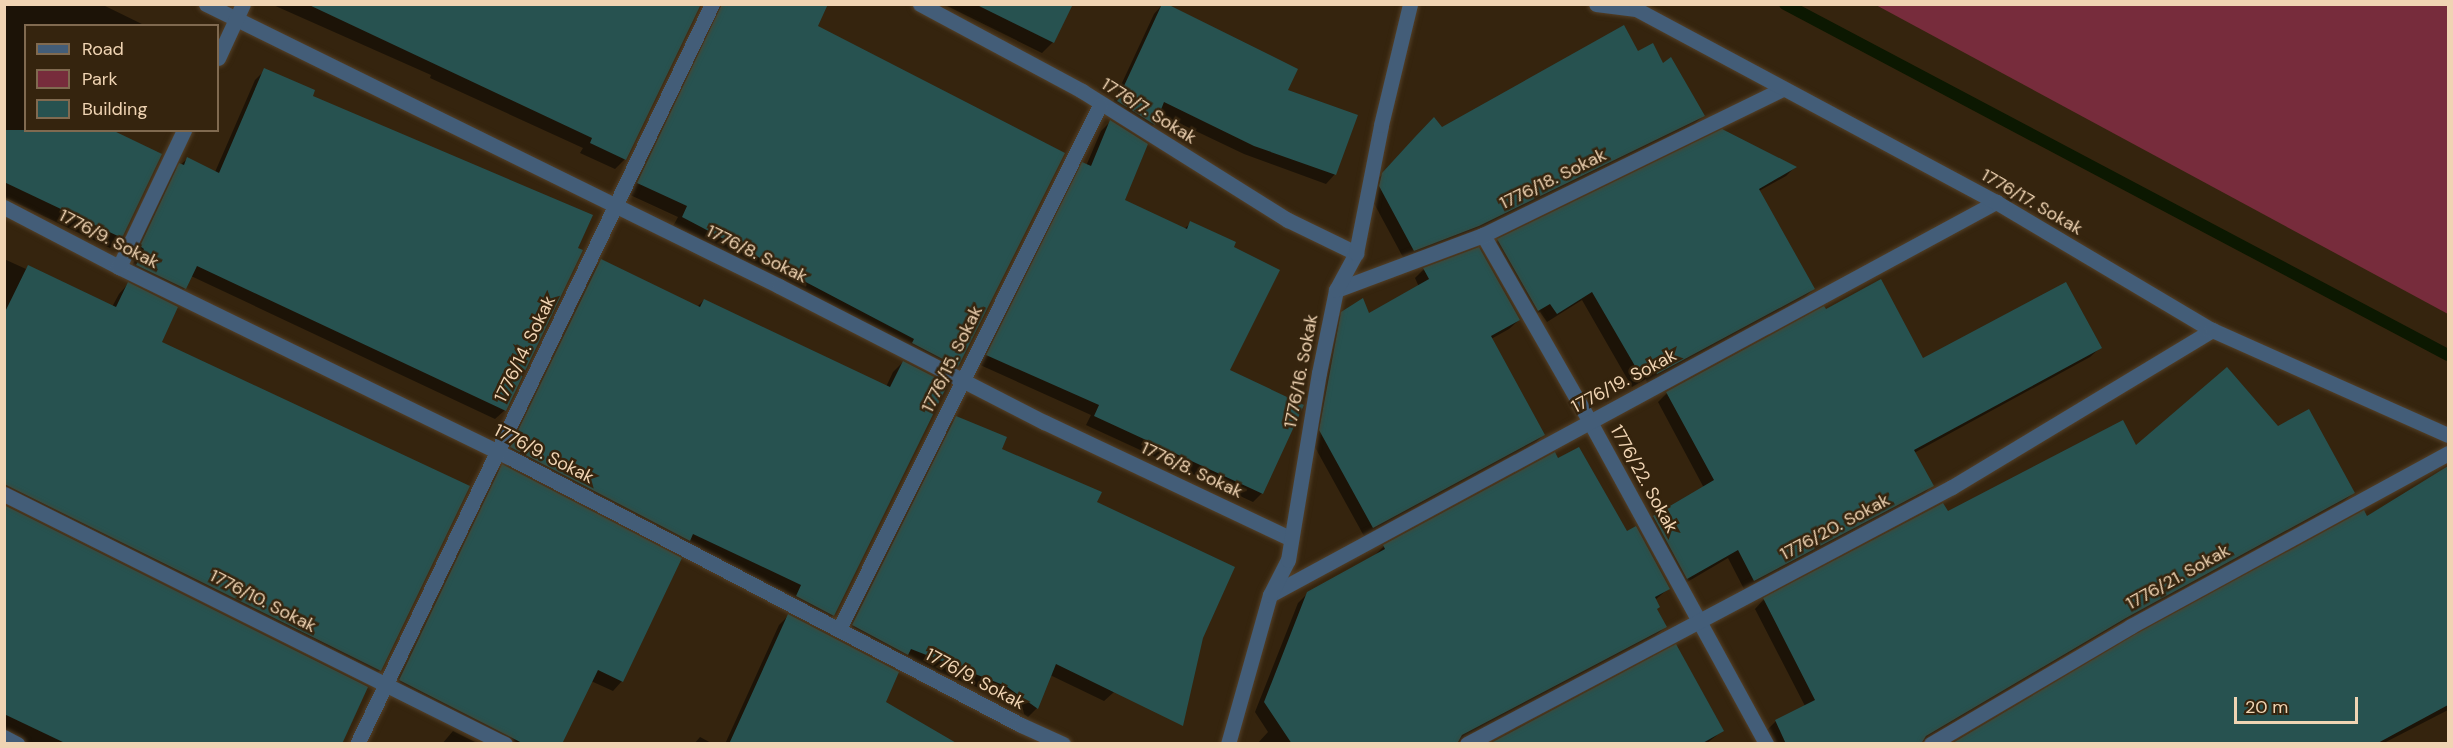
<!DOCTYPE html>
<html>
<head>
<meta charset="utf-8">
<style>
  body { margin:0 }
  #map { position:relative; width:2453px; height:748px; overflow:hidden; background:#35240e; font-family:"DM Sans",sans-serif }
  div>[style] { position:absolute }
  .green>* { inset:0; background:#772c3c }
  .shadow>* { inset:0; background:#0007 }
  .stream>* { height:12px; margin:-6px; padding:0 6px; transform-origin:6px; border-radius:6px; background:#0c1801 }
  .building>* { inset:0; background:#275250 }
  .roads { filter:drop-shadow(0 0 2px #534028) drop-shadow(0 0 2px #534028) }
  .minor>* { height:15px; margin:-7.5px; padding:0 7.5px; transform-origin:7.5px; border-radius:7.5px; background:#435d78 }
  .tertiary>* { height:15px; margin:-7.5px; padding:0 7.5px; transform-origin:7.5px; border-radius:7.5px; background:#435d78 }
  span { translate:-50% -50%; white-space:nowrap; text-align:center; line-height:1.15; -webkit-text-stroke:5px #35240e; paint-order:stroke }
  .street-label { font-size:18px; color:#f0d4b3 }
  .frame { position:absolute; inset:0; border:6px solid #f0d4b3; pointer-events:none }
  .legend { position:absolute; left:24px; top:24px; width:195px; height:108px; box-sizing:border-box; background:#35240e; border:2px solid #806a50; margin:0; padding:8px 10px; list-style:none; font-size:18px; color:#f0d4b3 }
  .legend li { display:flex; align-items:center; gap:12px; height:30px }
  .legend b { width:30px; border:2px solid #806a50 }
  .scale { position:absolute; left:2234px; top:697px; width:124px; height:27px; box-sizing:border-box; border:3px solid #f0d4b3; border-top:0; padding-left:8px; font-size:18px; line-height:21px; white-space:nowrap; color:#f0d4b3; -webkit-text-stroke:4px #35240e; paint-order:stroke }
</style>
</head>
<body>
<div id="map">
  <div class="green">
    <div style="clip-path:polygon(1876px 5px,2448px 5px,2448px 314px)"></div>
  </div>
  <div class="shadow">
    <div style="clip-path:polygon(4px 4px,101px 4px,146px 26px,26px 26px,26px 130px,114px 130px,121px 237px,110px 248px,4px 197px)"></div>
    <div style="clip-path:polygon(271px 4px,699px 4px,625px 159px,615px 169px,580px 153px,583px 148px,430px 78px,431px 75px)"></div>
    <div style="clip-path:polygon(701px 4px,826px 4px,816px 27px,956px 366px,946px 376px,672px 228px,678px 217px,628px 194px,706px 5px)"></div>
    <div style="clip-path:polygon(943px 4px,1071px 4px,1053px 42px,1042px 53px)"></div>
    <div style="clip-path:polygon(1163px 4px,1286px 91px,1335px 174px,1326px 184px,1244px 154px,1158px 113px,1154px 124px,1144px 134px,1109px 111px,1154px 14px)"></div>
    <div style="clip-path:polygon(1637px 53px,1663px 65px,1703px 116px,1693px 125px,1468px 235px,1404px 259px,1370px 196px,1373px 184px,1425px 129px,1442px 129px)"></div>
    <div style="clip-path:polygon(265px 70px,505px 410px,495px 419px,191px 276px,185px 288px,176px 298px,128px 274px,136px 258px,131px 256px,170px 174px,187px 159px,215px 172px,255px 80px)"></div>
    <div style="clip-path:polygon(1110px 122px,1123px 201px,1184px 229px,1191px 223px,1232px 247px,1228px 371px,1262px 493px,1253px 502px,1086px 425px,1091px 415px,978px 364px,1073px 173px,1083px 164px,1086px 166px,1101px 131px)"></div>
    <div style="clip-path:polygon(1722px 131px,1795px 167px,1786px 176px,1759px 191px,1813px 289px,1804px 298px,1647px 383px,1646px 379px,1632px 387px,1582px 300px,1547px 322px,1540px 312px,1528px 319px,1488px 250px,1498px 240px)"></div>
    <div style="clip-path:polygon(4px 259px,26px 269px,28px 267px,112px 307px,119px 294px,128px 284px,160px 343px,380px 670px,370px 680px,4px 497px)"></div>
    <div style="clip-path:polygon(601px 261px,697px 307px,704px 300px,886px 387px,893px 372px,903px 362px,833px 615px,823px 625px,787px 606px,792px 596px,502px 457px,591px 270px)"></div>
    <div style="clip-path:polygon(1424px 269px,1519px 320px,1509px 329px,1491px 339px,1543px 435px,1534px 444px,1364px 536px,1311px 440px,1332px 323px,1342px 314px,1368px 315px,1419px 287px,1415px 278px)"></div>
    <div style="clip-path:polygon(2100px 348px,2090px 357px,1914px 453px,1932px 485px,1923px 495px,1744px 589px,1728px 558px,1677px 588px,1644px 527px,1653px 517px,1704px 488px,1658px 402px,1667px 393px,1923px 360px)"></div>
    <div style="clip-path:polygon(957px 417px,1000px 450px,1095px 503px,1114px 692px,1104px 701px,1050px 675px,1037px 708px,1028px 717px,997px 695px,843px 635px,947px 427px)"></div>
    <div style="clip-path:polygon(2278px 428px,2353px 493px,2343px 502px,2115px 626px,1920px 743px,1773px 744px,1766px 731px,1776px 721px,1805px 706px,1755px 609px,1764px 599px,1947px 513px,2135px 448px)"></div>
    <div style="clip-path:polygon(502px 466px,622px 681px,613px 691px,591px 681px,561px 744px,498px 744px,390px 690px,493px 476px)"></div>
    <div style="clip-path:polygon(2435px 476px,2448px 484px,2448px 710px,2382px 744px,1954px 744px,2367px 519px)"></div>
    <div style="clip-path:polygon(4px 507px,340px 744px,4px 742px)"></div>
    <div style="clip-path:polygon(1626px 533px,1668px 589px,1655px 600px,1655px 610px,1665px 627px,1655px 636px,1457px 744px,1257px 744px,1268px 732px,1255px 712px,1298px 603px,1308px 593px,1374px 556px,1384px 546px)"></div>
    <div style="clip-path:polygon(788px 616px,884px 702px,956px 744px,725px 744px,779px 625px)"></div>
    <div style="clip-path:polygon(453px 731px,479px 744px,442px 744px)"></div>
    <div style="clip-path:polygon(1722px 731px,1706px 744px,1492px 744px)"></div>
    <div style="clip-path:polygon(700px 737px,713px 744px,694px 744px)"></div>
  </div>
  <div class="stream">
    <div style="left:1785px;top:4px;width:750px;rotate:27.9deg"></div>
  </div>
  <div class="building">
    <div style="clip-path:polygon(307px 4px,701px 4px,626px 160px,590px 143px,592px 138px)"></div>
    <div style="clip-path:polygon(722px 4px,828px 4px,818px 26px,1065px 153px,958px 367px,912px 343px,914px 339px,682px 217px,687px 206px,637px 183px)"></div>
    <div style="clip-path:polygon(975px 4px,1073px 4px,1054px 43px)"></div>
    <div style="clip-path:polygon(1162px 4px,1167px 4px,1298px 69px,1288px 90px,1358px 115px,1336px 175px,1254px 146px,1164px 102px,1155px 125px,1117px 101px)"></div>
    <div style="clip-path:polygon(1624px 25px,1638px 51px,1653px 43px,1663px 63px,1671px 57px,1705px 116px,1479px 226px,1414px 251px,1379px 186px,1382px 173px,1415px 137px,1434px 117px,1442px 127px)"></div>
    <div style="clip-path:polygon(264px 68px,315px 90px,313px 96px,593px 215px,578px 248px,583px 250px,506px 411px,197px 266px,186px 289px,136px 265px,144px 249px,140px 246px,179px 163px,184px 165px,187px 157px,219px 173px)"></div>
    <div style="clip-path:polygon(1110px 120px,1148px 144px,1125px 200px,1187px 229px,1190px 221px,1236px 242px,1234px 247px,1280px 270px,1230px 370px,1304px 405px,1263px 494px,1094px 416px,1099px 405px,986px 355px,1082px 162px,1091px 166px)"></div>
    <div style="clip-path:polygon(1722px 129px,1797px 167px,1759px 189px,1815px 289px,1657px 374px,1655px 371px,1642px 378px,1592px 292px,1557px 314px,1550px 304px,1538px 311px,1497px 239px)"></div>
    <div style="clip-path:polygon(4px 130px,112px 130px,162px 154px,122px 238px,4px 182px)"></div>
    <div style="clip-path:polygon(1479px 247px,1520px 320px,1491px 336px,1545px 435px,1373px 528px,1319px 430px,1341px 312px,1363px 298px,1369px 313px,1429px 279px,1423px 268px)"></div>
    <div style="clip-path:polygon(601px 259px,700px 307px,704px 299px,890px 387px,903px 361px,948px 384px,834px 616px,796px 596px,801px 585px,693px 534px,690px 541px,510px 447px)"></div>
    <div style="clip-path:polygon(28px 265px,116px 307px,128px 282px,178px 307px,162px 342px,470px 486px,381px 671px,4px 484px,4px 314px)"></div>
    <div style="clip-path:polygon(1881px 279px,1923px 358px,2066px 282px,2102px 348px,1914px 450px,1934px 486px,1754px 581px,1738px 550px,1687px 579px,1653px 516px,1714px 480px,1666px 392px,1824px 306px,1826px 309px)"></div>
    <div style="clip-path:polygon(2227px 367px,2278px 426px,2309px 409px,2355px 493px,2126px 618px,1926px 736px,1921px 744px,1786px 744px,1775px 720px,1815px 700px,1763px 598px,1943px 503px,1948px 511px,2123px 420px,2136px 445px)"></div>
    <div style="clip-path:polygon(956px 416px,1007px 437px,1002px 449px,1102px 492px,1097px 502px,1235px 567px,1203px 638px,1183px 726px,1056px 664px,1038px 709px,1006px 686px,911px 649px,908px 655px,852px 625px)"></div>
    <div style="clip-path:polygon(1579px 447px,1627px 531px,1636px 526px,1670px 589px,1655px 597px,1660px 607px,1657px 609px,1667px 627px,1462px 735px,1457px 744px,1292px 744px,1264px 702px,1307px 592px,1385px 549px,1383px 545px,1555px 452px,1558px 458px)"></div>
    <div style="clip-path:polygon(502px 464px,682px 558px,623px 682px,598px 670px,562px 744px,524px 744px,399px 680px)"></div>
    <div style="clip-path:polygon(2448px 466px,2448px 705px,2376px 744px,1951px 744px,2136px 634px,2364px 510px,2367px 516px)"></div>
    <div style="clip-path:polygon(4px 505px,368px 687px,342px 744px,67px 744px,4px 714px)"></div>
    <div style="clip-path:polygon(788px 614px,899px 672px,886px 702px,958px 744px,729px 744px)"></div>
    <div style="clip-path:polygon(1676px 644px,1724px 731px,1701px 744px,1489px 744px)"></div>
  </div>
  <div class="roads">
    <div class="minor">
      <div style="left:206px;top:4px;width:639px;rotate:26.2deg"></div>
      <div style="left:779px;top:286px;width:298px;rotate:27.2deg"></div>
      <div style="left:1044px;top:422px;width:273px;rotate:25.3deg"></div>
      <div style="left:920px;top:4px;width:184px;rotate:28.2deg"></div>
      <div style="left:1082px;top:91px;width:243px;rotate:32.1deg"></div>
      <div style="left:1288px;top:220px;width:76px;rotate:25.9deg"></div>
      <div style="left:218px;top:58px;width:60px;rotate:-65.2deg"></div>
      <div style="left:4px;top:207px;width:130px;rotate:27.6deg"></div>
      <div style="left:119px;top:267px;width:434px;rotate:26deg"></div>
      <div style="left:509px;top:457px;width:578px;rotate:27.63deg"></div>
      <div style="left:1021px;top:725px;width:46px;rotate:24.3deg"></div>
      <div style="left:1483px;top:235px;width:215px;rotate:60.2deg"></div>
      <div style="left:1590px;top:422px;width:367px;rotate:61.3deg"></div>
      <div style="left:119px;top:267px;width:152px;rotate:-64.6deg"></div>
      <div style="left:1336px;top:290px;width:157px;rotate:-20.5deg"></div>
      <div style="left:1483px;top:235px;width:333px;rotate:-26deg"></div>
      <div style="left:4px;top:494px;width:560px;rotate:26.52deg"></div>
      <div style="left:1270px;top:595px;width:826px;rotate:-28.43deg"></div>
      <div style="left:839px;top:629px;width:585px;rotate:-63.52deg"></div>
      <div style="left:4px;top:737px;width:15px;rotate:28deg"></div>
      <div style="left:357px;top:744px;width:821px;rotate:-64.37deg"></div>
      <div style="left:1228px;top:744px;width:155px;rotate:-74.3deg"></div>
      <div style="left:1270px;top:595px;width:39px;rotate:-63deg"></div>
      <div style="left:1288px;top:560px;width:190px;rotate:-80.6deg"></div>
      <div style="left:1319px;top:373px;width:85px;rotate:-78.4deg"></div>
      <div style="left:1336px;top:290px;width:42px;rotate:-61.6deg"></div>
      <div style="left:1356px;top:253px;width:130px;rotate:-78.9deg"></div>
      <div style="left:1381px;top:125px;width:124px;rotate:-76.5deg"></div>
      <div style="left:1467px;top:744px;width:549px;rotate:-27.92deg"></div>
      <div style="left:1952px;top:487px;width:304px;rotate:-31.1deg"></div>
      <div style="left:1931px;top:744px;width:232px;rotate:-30.5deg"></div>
      <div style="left:2131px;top:626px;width:361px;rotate:-28.6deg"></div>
    </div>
    <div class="tertiary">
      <div style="left:1596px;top:4px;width:40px;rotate:7.1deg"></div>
      <div style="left:1636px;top:9px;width:408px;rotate:28.2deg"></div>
      <div style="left:1996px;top:202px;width:251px;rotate:30.7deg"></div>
      <div style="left:2212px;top:330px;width:258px;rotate:24deg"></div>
    </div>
  </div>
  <div class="street-label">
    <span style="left:1149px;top:111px;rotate:32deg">1776/7. Sokak</span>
    <span style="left:1553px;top:179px;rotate:-26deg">1776/18. Sokak</span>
    <span style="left:2032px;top:202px;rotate:30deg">1776/17. Sokak</span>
    <span style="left:109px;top:239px;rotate:27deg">1776/9. Sokak</span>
    <span style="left:757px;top:254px;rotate:26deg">1776/8. Sokak</span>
    <span style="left:525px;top:349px;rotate:-64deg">1776/14. Sokak</span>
    <span style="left:952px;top:359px;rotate:-64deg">1776/15. Sokak</span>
    <span style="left:1301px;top:371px;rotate:-79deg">1776/16. Sokak</span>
    <span style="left:1624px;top:381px;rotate:-28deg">1776/19. Sokak</span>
    <span style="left:544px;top:454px;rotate:27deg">1776/9. Sokak</span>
    <span style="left:1192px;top:470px;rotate:25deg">1776/8. Sokak</span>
    <span style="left:1644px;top:479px;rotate:61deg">1776/22. Sokak</span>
    <span style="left:1835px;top:527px;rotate:-28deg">1776/20. Sokak</span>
    <span style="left:2178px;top:577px;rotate:-29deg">1776/21. Sokak</span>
    <span style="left:263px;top:601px;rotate:27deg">1776/10. Sokak</span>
    <span style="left:975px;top:679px;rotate:28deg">1776/9. Sokak</span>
  </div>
  <div class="frame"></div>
  <ul class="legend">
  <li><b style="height:8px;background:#435d78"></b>Road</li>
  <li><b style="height:16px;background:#772c3c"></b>Park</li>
  <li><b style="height:16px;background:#275250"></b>Building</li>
  </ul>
  <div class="scale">20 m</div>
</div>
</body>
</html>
